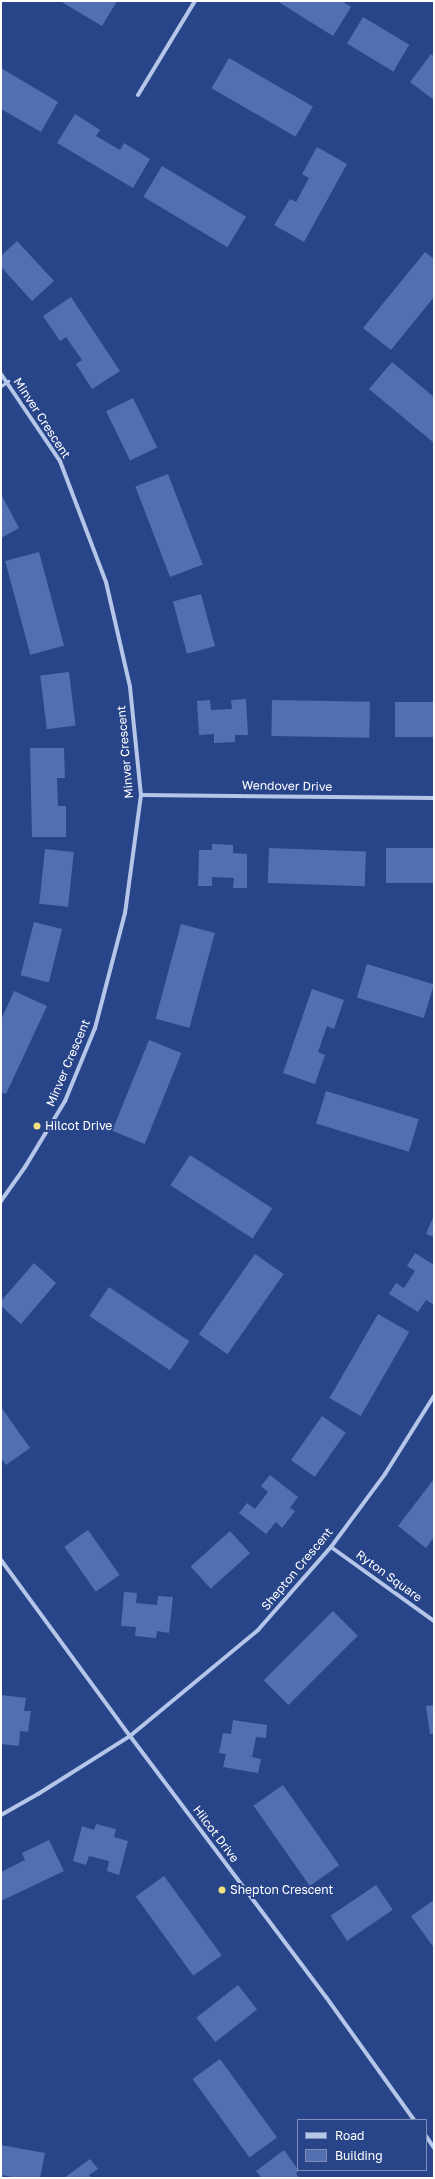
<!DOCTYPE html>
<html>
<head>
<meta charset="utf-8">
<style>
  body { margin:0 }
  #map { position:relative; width:435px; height:2179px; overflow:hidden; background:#28458a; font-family:"Golos Text",sans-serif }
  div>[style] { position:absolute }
  .building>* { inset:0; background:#516fb1; transform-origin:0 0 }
  .service>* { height:3px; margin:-1.5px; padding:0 1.5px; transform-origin:1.5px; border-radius:1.5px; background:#b6c6e9 }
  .minor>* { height:4px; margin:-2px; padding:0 2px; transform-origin:2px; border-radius:2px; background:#b6c6e9 }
  .dots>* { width:11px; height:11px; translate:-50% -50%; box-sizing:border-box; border:2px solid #28458a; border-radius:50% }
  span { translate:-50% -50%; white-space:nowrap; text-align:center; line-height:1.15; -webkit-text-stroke:4px #28458a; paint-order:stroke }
  .street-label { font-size:12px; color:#fff }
  .poi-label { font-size:12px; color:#fff }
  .left { translate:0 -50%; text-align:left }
  .frame { position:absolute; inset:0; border:2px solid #fff; pointer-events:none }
  .legend { position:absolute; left:297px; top:2119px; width:130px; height:52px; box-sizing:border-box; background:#28458a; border:1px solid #7e8fb9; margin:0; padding:5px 7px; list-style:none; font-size:12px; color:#fff }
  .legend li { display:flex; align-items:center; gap:8px; height:20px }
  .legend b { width:20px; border:1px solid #7e8fb9 }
</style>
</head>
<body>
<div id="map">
  <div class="building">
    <div style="clip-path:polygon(60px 1px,117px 1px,102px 26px)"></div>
    <div style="clip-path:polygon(277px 1px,342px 1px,351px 7px,333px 36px)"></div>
    <div style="left:363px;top:17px;width:54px;height:31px;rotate:31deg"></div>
    <div style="clip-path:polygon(431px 54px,434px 56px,434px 100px,410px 82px)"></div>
    <div style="left:229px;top:58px;width:97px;height:35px;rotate:30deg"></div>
    <div style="clip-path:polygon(1px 68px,58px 102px,41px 132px,1px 109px)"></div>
    <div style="clip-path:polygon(75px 114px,100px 130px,96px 136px,120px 150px,124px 143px,150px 159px,133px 188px,57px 143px)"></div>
    <div style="clip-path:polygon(317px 147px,347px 164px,304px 242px,274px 225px,290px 199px,296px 202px,309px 178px,302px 174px)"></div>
    <div style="left:162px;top:166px;width:98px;height:36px;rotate:31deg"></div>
    <div style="clip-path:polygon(17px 241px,54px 281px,32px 301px,1px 267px,1px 256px)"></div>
    <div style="clip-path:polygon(425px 252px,434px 259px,434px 297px,391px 350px,363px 328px)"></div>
    <div style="clip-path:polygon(71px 297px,120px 371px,92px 389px,76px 364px,82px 360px,66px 337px,60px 341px,43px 316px)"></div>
    <div style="clip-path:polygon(392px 362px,434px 397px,434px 443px,369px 389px)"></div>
    <div style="left:133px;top:398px;width:55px;height:30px;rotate:64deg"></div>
    <div style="left:168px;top:474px;width:97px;height:35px;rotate:69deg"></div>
    <div style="clip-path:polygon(1px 494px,19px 528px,1px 538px)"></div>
    <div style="left:39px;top:552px;width:97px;height:35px;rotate:75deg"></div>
    <div style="left:201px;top:594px;width:54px;height:29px;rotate:75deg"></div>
    <div style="left:69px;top:672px;width:54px;height:29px;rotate:83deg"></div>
    <div style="clip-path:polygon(246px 699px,248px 735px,235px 735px,235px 742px,214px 743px,214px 734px,199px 735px,197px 701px,210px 700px,211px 710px,232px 709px,231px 700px)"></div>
    <div style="left:272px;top:700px;width:98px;height:36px;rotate:1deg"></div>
    <div style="left:434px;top:702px;width:35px;height:39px;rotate:90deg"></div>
    <div style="clip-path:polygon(30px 748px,64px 748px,65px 778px,57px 778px,58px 806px,66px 806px,66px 837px,32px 837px)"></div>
    <div style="clip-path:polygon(212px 844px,233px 845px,233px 853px,247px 854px,247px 888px,233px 888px,234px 878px,212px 877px,212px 886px,198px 886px,199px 850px,212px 850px)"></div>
    <div style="left:269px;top:848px;width:97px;height:35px;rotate:2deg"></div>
    <div style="left:434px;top:848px;width:35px;height:48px;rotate:90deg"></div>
    <div style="left:45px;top:849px;width:29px;height:55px;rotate:6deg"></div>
    <div style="left:34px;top:922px;width:29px;height:55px;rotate:14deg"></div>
    <div style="left:181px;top:924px;width:35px;height:98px;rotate:15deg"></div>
    <div style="left:367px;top:964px;width:70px;height:35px;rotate:17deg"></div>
    <div style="clip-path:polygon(312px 989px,344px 1000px,334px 1029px,327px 1026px,318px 1052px,325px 1055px,315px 1084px,283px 1073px)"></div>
    <div style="clip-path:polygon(14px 991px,47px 1006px,6px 1094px,1px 1092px,1px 1020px)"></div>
    <div style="left:149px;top:1040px;width:35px;height:98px;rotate:22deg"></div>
    <div style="left:326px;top:1091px;width:97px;height:34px;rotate:17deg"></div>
    <div style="left:190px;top:1155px;width:98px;height:36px;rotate:33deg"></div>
    <div style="clip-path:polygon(434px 1215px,434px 1237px,426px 1234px)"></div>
    <div style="clip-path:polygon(415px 1253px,434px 1265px,434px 1303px,433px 1304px,426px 1300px,418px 1312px,389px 1294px,396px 1283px,404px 1288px,415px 1271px,407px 1266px)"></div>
    <div style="left:255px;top:1254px;width:35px;height:98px;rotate:35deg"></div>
    <div style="clip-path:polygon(34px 1263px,56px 1283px,21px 1324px,1px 1306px,1px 1301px)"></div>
    <div style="left:109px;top:1287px;width:97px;height:35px;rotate:34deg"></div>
    <div style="left:378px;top:1314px;width:36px;height:97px;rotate:30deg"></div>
    <div style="clip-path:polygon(1px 1407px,30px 1448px,6px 1465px,1px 1458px)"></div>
    <div style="left:322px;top:1416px;width:29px;height:54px;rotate:35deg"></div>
    <div style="clip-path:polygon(270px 1475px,298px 1497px,290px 1508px,295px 1511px,282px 1528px,276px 1522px,266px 1534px,239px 1513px,247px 1503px,255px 1509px,268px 1492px,261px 1486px)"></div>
    <div style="clip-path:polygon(434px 1479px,434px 1537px,426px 1548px,398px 1526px)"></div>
    <div style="left:88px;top:1530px;width:55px;height:29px;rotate:55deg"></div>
    <div style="left:230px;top:1531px;width:30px;height:53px;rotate:48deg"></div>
    <div style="clip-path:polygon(124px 1592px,137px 1593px,136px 1603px,157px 1605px,158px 1596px,173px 1597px,169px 1633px,157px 1631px,156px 1638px,135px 1636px,136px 1627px,121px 1626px)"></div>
    <div style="left:333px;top:1611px;width:35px;height:98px;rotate:45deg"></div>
    <div style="clip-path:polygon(1px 1695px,26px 1698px,24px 1711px,31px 1711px,28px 1732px,20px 1731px,19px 1746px,1px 1744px)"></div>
    <div style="clip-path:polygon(434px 1705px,434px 1734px,430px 1734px,426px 1706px)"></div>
    <div style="clip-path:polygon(233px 1720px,267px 1725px,266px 1738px,256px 1737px,252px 1757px,261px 1759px,258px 1773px,223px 1767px,226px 1754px,219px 1753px,223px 1733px,231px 1734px)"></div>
    <div style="left:283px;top:1785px;width:98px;height:36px;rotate:55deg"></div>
    <div style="clip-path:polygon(96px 1824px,116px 1829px,114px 1837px,128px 1841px,119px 1875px,107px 1871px,109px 1861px,89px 1856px,86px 1865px,73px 1861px,82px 1826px,94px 1830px)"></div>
    <div style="clip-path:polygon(49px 1840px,64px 1871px,1px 1901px,1px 1872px,25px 1860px,22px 1853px)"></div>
    <div style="left:164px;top:1876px;width:98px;height:35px;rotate:54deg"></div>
    <div style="left:376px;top:1885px;width:30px;height:55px;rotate:56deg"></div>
    <div style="clip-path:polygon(434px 1900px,434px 1948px,411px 1916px)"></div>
    <div style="left:238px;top:1985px;width:31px;height:53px;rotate:52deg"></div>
    <div style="left:220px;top:2059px;width:97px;height:34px;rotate:54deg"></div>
    <div style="clip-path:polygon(1px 2145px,45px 2153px,40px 2178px,18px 2178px,1px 2175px)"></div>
    <div style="clip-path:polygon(284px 2150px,299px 2171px,296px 2173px,299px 2178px,262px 2178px,256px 2171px)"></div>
    <div style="clip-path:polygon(90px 2159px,98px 2169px,89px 2175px,91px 2178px,64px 2178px)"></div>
  </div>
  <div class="service">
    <div style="left:1px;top:386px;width:9px;rotate:-36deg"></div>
  </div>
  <div class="minor">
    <div style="left:138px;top:95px;width:110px;rotate:-58.8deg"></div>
    <div style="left:1px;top:374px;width:105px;rotate:55.9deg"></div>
    <div style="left:60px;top:461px;width:129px;rotate:69.2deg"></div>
    <div style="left:106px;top:582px;width:108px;rotate:77.1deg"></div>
    <div style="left:130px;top:687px;width:109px;rotate:84.2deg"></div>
    <div style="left:141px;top:795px;width:119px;rotate:97.7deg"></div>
    <div style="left:125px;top:913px;width:119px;rotate:104.6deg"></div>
    <div style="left:95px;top:1028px;width:79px;rotate:112.3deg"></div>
    <div style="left:65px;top:1101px;width:77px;rotate:121.2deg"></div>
    <div style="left:25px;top:1167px;width:42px;rotate:125.2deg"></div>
    <div style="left:141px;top:795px;width:293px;rotate:0.6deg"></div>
    <div style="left:331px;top:1547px;width:127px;rotate:35.7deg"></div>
    <div style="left:1px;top:1560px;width:218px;rotate:53.8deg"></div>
    <div style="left:130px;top:1736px;width:326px;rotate:53.1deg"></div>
    <div style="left:326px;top:1997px;width:151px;rotate:54.4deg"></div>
    <div style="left:1px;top:1815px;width:43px;rotate:-29.6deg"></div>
    <div style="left:38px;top:1794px;width:109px;rotate:-32.2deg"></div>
    <div style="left:130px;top:1736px;width:166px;rotate:-39.6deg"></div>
    <div style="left:258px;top:1630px;width:111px;rotate:-48.7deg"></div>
    <div style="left:331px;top:1547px;width:91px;rotate:-53.5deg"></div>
    <div style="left:385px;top:1474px;width:92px;rotate:-57.9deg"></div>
    <div style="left:426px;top:2136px;width:14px;rotate:56deg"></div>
  </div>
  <div class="dots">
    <div style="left:37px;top:1126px;background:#f1e07d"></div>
    <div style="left:222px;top:1890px;background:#f1e07d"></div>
  </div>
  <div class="street-label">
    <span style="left:42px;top:418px;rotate:57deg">Minver Crescent</span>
    <span style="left:125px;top:752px;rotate:-95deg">Minver Crescent</span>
    <span style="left:287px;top:786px;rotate:1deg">Wendover Drive</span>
    <span style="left:68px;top:1063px;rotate:-67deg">Minver Crescent</span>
    <span style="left:297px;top:1569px;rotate:-50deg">Shepton Crescent</span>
    <span style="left:389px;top:1576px;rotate:36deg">Ryton Square</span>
    <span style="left:216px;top:1834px;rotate:53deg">Hilcot Drive</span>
  </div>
  <div class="poi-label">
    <span class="left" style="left:45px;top:1126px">Hilcot Drive</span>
    <span class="left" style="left:230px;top:1890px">Shepton Crescent</span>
  </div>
  <div class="frame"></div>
  <ul class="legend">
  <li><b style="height:5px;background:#b6c6e9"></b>Road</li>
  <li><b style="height:11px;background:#516fb1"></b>Building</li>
  </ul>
</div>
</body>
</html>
